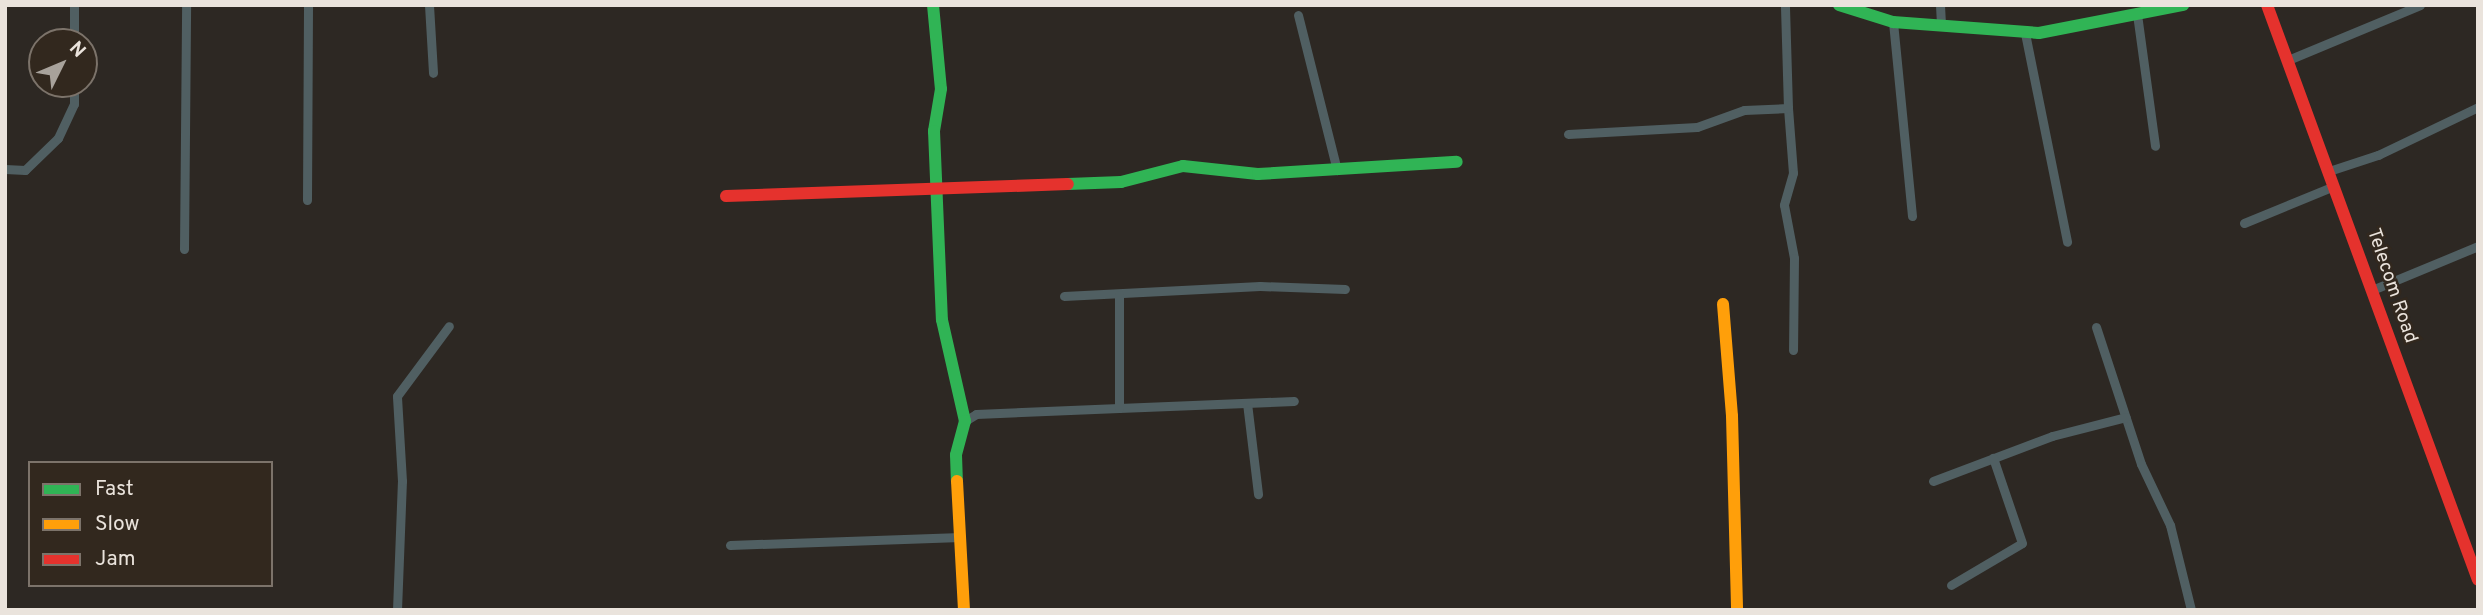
<!DOCTYPE html>
<html>
<head>
<meta charset="utf-8">
<style>
  body { margin:0 }
  #map { position:relative; width:2483px; height:615px; overflow:hidden; background:#2d2823; font-family:Overpass,sans-serif }
  div>[style] { position:absolute }
  .street>* { height:9px; margin:-4.5px; padding:0 4.5px; transform-origin:4.5px; border-radius:4.5px; background:#505f62 }
  .fast>* { height:12px; margin:-6px; padding:0 6px; transform-origin:6px; border-radius:6px; background:#30b455 }
  .slow>* { height:12px; margin:-6px; padding:0 6px; transform-origin:6px; border-radius:6px; background:#ff9f0a }
  .jam>* { height:12px; margin:-6px; padding:0 6px; transform-origin:6px; border-radius:6px; background:#e5322d }
  span { translate:-50% -50%; white-space:nowrap; text-align:center; line-height:1.15; -webkit-text-stroke:5px #32281e; paint-order:stroke }
  .street-label { font-size:19px; color:#eae3dc }
  .frame { position:absolute; inset:0; border:7px solid #eae3dc; pointer-events:none }
  .legend { position:absolute; left:28px; top:461px; width:245px; height:126px; box-sizing:border-box; background:#32281e; border:2px solid #7c736a; margin:0; padding:9px 12px; list-style:none; font-size:21px; color:#eae3dc }
  .legend li { display:flex; align-items:center; gap:14px; height:35px }
  .legend b { width:35px; border:2px solid #7c736a }
  .north { position:absolute; left:28px; top:28px; width:70px; height:70px; box-sizing:border-box; background:#32281e; border:2px solid #7c736a; border-radius:50%; rotate:47deg; font-size:19px; font-weight:700; line-height:28px; text-align:center; color:#eae3dc }
  .north::after { content:''; display:block; margin:auto; width:24px; height:32px; background:#a8a29b; clip-path:polygon(50% 0,100% 100%,50% 72%,0 100%) }
</style>
</head>
<body>
<div id="map">
  <div class="street">
    <div style="left:74px;top:5px;width:37px;rotate:90deg"></div>
    <div style="left:429px;top:5px;width:68px;rotate:86.6deg"></div>
    <div style="left:1940px;top:5px;width:17px;rotate:87deg"></div>
    <div style="left:2137px;top:14px;width:133px;rotate:82.2deg"></div>
    <div style="left:1298px;top:15px;width:160px;rotate:75.9deg"></div>
    <div style="left:1893px;top:22px;width:195px;rotate:84.4deg"></div>
    <div style="left:2025px;top:33px;width:213px;rotate:78.6deg"></div>
    <div style="left:2288px;top:60px;width:143px;rotate:-22.6deg"></div>
    <div style="left:1788px;top:108px;width:65px;rotate:85.6deg"></div>
    <div style="left:1793px;top:173px;width:33px;rotate:106deg"></div>
    <div style="left:1784px;top:205px;width:54px;rotate:79.3deg"></div>
    <div style="left:1794px;top:258px;width:92px;rotate:90.6deg"></div>
    <div style="left:1568px;top:134px;width:129px;rotate:-3.1deg"></div>
    <div style="left:1697px;top:127px;width:50px;rotate:-19.9deg"></div>
    <div style="left:1744px;top:110px;width:44px;rotate:-2.6deg"></div>
    <div style="left:1788px;top:108px;width:103px;rotate:-91.7deg"></div>
    <div style="left:5px;top:169px;width:20px;rotate:3deg"></div>
    <div style="left:25px;top:170px;width:46px;rotate:-44.1deg"></div>
    <div style="left:58px;top:138px;width:38px;rotate:-65deg"></div>
    <div style="left:74px;top:104px;width:20px;rotate:-90deg"></div>
    <div style="left:2329px;top:171px;width:52px;rotate:-18.1deg"></div>
    <div style="left:2378px;top:155px;width:111px;rotate:-25.6deg"></div>
    <div style="left:307px;top:200px;width:195px;rotate:-89.7deg"></div>
    <div style="left:2244px;top:223px;width:97px;rotate:-22.3deg"></div>
    <div style="left:184px;top:249px;width:244px;rotate:-89.5deg"></div>
    <div style="left:2372px;top:290px;width:115px;rotate:-22.5deg"></div>
    <div style="left:1064px;top:296px;width:196px;rotate:-2.9deg"></div>
    <div style="left:1260px;top:286px;width:85px;rotate:2deg"></div>
    <div style="left:2096px;top:327px;width:144px;rotate:71.8deg"></div>
    <div style="left:2141px;top:464px;width:68px;rotate:64.6deg"></div>
    <div style="left:2170px;top:525px;width:88px;rotate:76.1deg"></div>
    <div style="left:1247px;top:403px;width:92px;rotate:83.1deg"></div>
    <div style="left:1119px;top:408px;width:175px;rotate:-2.3deg"></div>
    <div style="left:965px;top:421px;width:13px;rotate:-32deg"></div>
    <div style="left:976px;top:414px;width:143px;rotate:-2.4deg"></div>
    <div style="left:1119px;top:408px;width:113px;rotate:-90deg"></div>
    <div style="left:1933px;top:481px;width:127px;rotate:-20.7deg"></div>
    <div style="left:2052px;top:436px;width:76px;rotate:-14.4deg"></div>
    <div style="left:730px;top:545px;width:231px;rotate:-2deg"></div>
    <div style="left:1951px;top:585px;width:82px;rotate:-30.6deg"></div>
    <div style="left:2022px;top:543px;width:90px;rotate:-108.8deg"></div>
    <div style="left:397px;top:610px;width:129px;rotate:-87.8deg"></div>
    <div style="left:402px;top:481px;width:85px;rotate:-93.4deg"></div>
    <div style="left:397px;top:396px;width:87px;rotate:-53.4deg"></div>
  </div>
  <div class="fast">
    <div style="left:933px;top:5px;width:84px;rotate:84.6deg"></div>
    <div style="left:941px;top:89px;width:43px;rotate:99.5deg"></div>
    <div style="left:934px;top:131px;width:189px;rotate:87.6deg"></div>
    <div style="left:942px;top:320px;width:104px;rotate:77.2deg"></div>
    <div style="left:965px;top:421px;width:35px;rotate:105deg"></div>
    <div style="left:956px;top:455px;width:26px;rotate:88deg"></div>
    <div style="left:1839px;top:5px;width:57px;rotate:17.5deg"></div>
    <div style="left:1893px;top:22px;width:146px;rotate:4.3deg"></div>
    <div style="left:2039px;top:33px;width:147px;rotate:-11deg"></div>
    <div style="left:1068px;top:184px;width:53px;rotate:-2.2deg"></div>
    <div style="left:1121px;top:182px;width:64px;rotate:-14.5deg"></div>
    <div style="left:1183px;top:166px;width:75px;rotate:6.1deg"></div>
    <div style="left:1258px;top:174px;width:199px;rotate:-3.5deg"></div>
  </div>
  <div class="slow">
    <div style="left:1723px;top:304px;width:112px;rotate:85.4deg"></div>
    <div style="left:1732px;top:416px;width:194px;rotate:88.5deg"></div>
    <div style="left:957px;top:481px;width:129px;rotate:86.9deg"></div>
  </div>
  <div class="jam">
    <div style="left:2267px;top:5px;width:612px;rotate:69.85deg"></div>
    <div style="left:726px;top:196px;width:342px;rotate:-2deg"></div>
  </div>
  <div class="street-label">
    <span style="left:2391px;top:286px;rotate:71deg">Telecom Road</span>
  </div>
  <div class="frame"></div>
  <ul class="legend">
  <li><b style="height:9px;background:#30b455"></b>Fast</li>
  <li><b style="height:9px;background:#ff9f0a"></b>Slow</li>
  <li><b style="height:9px;background:#e5322d"></b>Jam</li>
  </ul>
  <div class="north">N</div>
</div>
</body>
</html>
